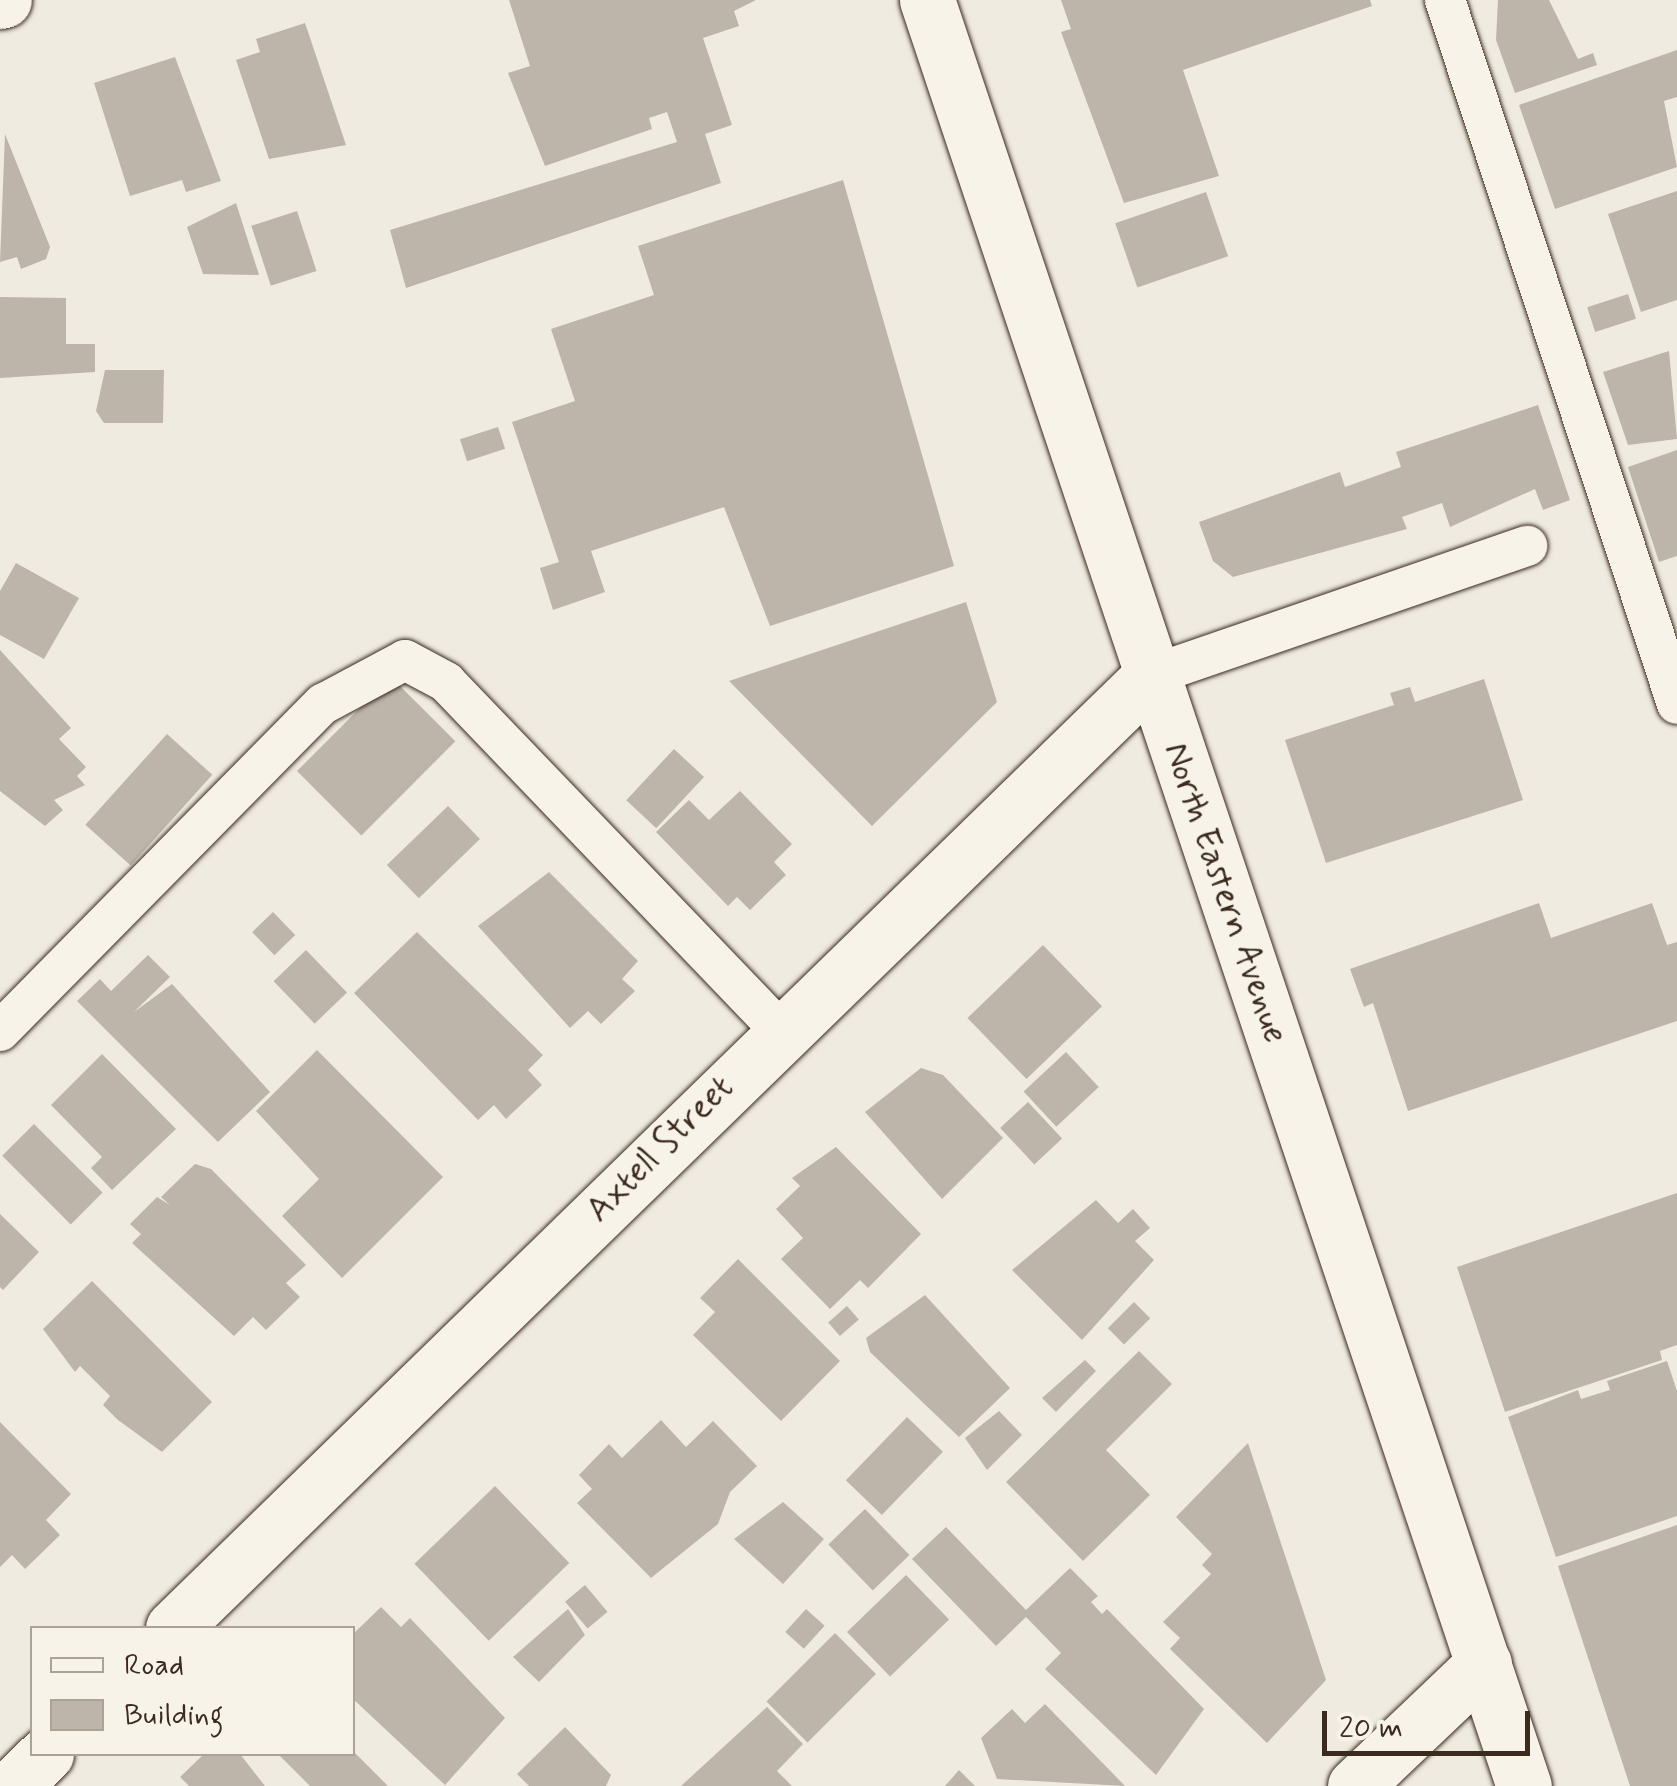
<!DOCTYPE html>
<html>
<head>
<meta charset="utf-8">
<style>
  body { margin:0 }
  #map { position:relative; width:1677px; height:1786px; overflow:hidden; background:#efebe0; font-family:Mynerve,sans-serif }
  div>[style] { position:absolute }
  .building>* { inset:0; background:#bdb5aa; transform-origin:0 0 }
  .roads { filter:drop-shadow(0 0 2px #3b2a1e) drop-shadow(0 0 2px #3b2a1e) }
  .lane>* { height:40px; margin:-20px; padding:0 20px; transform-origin:20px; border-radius:20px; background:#f7f3e8 }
  .street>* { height:55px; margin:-27.5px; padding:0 27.5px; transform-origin:27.5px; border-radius:27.5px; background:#f7f3e8 }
  .secondary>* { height:55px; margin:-27.5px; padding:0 27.5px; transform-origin:27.5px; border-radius:27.5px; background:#f7f3e8 }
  span { translate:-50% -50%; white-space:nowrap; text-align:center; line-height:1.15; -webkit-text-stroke:9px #f7f3e8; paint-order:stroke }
  .street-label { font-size:35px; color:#3b2a1e }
  .legend { position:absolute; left:30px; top:1626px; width:325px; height:130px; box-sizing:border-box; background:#f7f3e8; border:2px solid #aca397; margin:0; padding:12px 18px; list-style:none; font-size:30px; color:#3b2a1e }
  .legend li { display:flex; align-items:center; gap:20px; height:50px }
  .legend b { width:50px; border:2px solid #aca397 }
  .scale { position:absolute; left:1322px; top:1711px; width:208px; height:45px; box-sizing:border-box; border:5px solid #3b2a1e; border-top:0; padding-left:12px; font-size:30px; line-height:35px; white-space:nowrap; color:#3b2a1e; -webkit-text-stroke:8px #f7f3e8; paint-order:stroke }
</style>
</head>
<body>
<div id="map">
  <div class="building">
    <div style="clip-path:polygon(509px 0,756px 0,734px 11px,739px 26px,703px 38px,732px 125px,705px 134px,721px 183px,406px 288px,390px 230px,677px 142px,667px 112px,649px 118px,652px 129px,545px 166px,508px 73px,530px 66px)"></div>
    <div style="clip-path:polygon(1061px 0,1370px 0,1372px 6px,1183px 70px,1219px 176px,1124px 203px,1061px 32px,1071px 29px)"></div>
    <div style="clip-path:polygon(1498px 0,1549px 0,1578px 59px,1593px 53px,1597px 65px,1515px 93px,1496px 40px)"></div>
    <div style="clip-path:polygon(305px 23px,346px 145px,269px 159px,236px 60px,260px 52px,256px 39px)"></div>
    <div style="clip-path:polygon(1677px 50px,1677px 97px,1664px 101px,1677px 167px,1555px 209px,1519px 105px)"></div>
    <div style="clip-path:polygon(175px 57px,221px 181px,186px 192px,182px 180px,130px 196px,94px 83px)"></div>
    <div style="clip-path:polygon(5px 134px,50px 247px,46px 259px,21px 269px,17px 257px,0 262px)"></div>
    <div style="clip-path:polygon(843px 180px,954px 566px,770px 626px,724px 507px,591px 551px,605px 592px,553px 610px,540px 568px,559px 562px,512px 422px,575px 401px,551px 329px,654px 295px,638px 246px)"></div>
    <div style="clip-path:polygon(1677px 191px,1677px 300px,1641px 312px,1608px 214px)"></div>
    <div style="left:1206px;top:192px;width:68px;height:96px;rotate:71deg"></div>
    <div style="clip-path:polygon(236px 203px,259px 275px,203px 274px,187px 227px)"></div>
    <div style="left:297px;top:211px;width:63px;height:48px;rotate:72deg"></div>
    <div style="left:1628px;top:294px;width:26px;height:43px;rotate:72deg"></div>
    <div style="clip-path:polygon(0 297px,66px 298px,66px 344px,95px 344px,95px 372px,0 378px)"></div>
    <div style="clip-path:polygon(1669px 351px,1677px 439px,1628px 445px,1603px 372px)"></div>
    <div style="clip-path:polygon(105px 370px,164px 370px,163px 423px,104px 423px,96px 411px)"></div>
    <div style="clip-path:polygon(1538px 405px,1570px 500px,1543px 510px,1535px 489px,1450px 527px,1442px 503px,1402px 517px,1407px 529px,1233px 577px,1213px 561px,1199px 522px,1340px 472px,1345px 487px,1401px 467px,1396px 452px)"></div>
    <div style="left:498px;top:427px;width:23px;height:40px;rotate:72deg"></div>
    <div style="clip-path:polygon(1677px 450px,1677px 556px,1659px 562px,1628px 467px)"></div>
    <div style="clip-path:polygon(16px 563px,79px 598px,44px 659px,0 635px,0 591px)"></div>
    <div style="clip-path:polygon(966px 602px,997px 702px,872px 826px,729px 681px)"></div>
    <div style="clip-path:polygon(0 650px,71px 728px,59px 739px,86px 767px,77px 776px,85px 785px,54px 800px,63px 810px,45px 826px,0 791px)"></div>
    <div style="left:391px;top:677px;width:91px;height:133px;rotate:45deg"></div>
    <div style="clip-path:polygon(1484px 679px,1523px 800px,1326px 863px,1285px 740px,1394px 705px,1390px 693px,1410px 687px,1415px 702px)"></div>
    <div style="left:167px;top:734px;width:61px;height:122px;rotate:42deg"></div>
    <div style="left:674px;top:749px;width:41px;height:70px;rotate:43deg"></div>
    <div style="clip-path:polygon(740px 791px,792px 844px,774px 862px,786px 875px,750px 910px,737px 897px,728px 906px,656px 832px,689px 800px,709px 820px)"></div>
    <div style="left:448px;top:806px;width:46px;height:85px;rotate:46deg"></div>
    <div style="clip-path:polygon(549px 872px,638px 961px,622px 979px,635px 991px,601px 1024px,588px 1011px,570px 1028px,478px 926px)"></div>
    <div style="clip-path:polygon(1539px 903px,1551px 938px,1652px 903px,1667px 945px,1677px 942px,1677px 1021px,1408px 1111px,1373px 1003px,1364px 1007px,1350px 969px)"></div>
    <div style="left:273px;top:912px;width:32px;height:29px;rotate:46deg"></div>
    <div style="clip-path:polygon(417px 932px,543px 1055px,528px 1070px,542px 1085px,506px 1119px,494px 1105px,478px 1120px,354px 993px)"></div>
    <div style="left:1043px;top:945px;width:85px;height:105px;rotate:46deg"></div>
    <div style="left:306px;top:950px;width:59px;height:45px;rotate:46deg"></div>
    <div style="clip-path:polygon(148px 955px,170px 977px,134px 1012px,172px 984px,270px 1092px,218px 1142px,77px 1001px,100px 979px,111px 991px)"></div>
    <div style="clip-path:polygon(317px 1050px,443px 1177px,342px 1278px,282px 1216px,319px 1179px,256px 1111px)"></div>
    <div style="left:1066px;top:1052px;width:48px;height:58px;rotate:47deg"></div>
    <div style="clip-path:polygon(102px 1054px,176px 1129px,112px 1190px,91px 1168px,102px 1157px,51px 1105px)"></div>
    <div style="clip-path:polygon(921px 1068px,943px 1075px,1003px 1138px,942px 1199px,865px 1112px)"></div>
    <div style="left:1028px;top:1102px;width:50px;height:38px;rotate:47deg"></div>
    <div style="left:34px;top:1124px;width:97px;height:45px;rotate:45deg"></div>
    <div style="clip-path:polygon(836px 1147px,921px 1234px,868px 1288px,860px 1280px,830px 1309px,781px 1259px,803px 1238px,776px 1209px,800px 1186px,792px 1178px)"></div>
    <div style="clip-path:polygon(195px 1164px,211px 1169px,306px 1265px,286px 1283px,300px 1297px,266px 1330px,253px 1317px,234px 1336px,132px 1243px,141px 1234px,130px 1224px,157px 1197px,170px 1205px,161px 1197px)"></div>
    <div style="clip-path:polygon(1677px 1193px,1677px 1345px,1660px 1351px,1662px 1360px,1505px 1412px,1457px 1267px)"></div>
    <div style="clip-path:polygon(1096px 1200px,1118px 1223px,1133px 1209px,1150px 1228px,1135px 1241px,1154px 1260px,1082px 1340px,1012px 1270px)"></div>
    <div style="clip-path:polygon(0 1214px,39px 1252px,3px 1290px,0 1287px)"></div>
    <div style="clip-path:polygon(738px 1259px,840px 1361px,781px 1421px,693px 1335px,715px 1312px,700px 1298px)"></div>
    <div style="clip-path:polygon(92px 1281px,212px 1402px,162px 1452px,118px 1420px,103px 1405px,110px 1396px,80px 1366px,75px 1372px,43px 1329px)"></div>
    <div style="clip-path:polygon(925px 1295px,1010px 1388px,959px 1437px,870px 1352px,866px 1338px)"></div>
    <div style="left:1134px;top:1302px;width:23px;height:37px;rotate:45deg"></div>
    <div style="left:847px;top:1306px;width:18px;height:25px;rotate:49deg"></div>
    <div style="clip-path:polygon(1139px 1351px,1172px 1384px,1106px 1450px,1150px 1495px,1083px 1561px,1006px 1482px)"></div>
    <div style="clip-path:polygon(1085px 1360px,1096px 1371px,1056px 1412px,1042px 1398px)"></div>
    <div style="clip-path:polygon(1667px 1361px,1677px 1391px,1677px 1516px,1556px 1557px,1508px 1417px,1578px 1390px,1581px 1399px,1610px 1390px,1607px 1381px)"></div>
    <div style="clip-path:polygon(999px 1411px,1022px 1435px,987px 1470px,965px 1438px)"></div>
    <div style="left:907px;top:1417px;width:50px;height:88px;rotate:44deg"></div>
    <div style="clip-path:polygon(661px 1420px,686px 1447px,713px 1421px,757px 1466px,730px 1492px,718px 1524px,651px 1578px,577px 1503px,592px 1489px,579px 1475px,609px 1444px,622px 1458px)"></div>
    <div style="clip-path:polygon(0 1422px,71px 1494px,46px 1520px,60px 1535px,25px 1569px,12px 1555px,0 1567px)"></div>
    <div style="clip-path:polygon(1248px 1443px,1326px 1680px,1267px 1743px,1170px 1649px,1180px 1638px,1163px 1622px,1211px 1574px,1202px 1565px,1212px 1554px,1176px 1517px)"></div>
    <div style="left:495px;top:1486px;width:107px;height:112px;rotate:46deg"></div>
    <div style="clip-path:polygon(783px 1502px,824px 1539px,783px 1584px,734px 1539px)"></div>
    <div style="left:865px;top:1509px;width:64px;height:51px;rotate:46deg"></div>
    <div style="clip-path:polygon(1677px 1525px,1677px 1786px,1630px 1786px,1558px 1566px)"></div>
    <div style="clip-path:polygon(946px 1527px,1026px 1610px,1070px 1568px,1098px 1596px,1091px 1602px,1102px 1614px,1107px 1609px,1204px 1709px,1156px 1775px,1045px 1669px,1061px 1653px,1026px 1617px,996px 1646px,912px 1559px)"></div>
    <div style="left:906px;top:1575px;width:62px;height:82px;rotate:46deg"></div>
    <div style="left:585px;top:1585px;width:35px;height:26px;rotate:50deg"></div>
    <div style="clip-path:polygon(381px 1607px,401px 1627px,410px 1618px,505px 1718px,445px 1785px,352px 1698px,352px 1635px)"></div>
    <div style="clip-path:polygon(568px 1609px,585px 1635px,539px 1682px,513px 1657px)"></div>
    <div style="left:806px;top:1609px;width:25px;height:31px;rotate:42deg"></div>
    <div style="left:835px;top:1633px;width:58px;height:97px;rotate:45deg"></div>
    <div style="clip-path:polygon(1045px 1704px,1125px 1786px,997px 1779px,981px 1738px,1012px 1709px,1025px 1723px)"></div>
    <div style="clip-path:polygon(767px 1707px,803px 1744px,777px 1771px,792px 1786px,681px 1786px)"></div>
    <div style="clip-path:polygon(565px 1727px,611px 1775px,606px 1786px,529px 1786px,517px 1774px)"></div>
    <div style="clip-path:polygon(352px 1750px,388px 1786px,310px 1786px,278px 1754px)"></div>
    <div style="clip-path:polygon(204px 1754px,240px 1754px,265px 1786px,189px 1786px,180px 1777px)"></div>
    <div style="clip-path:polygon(959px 1770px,975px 1786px,945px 1786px)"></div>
  </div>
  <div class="roads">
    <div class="lane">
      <div style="left:1445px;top:0;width:741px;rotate:71.76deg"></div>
      <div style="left:1152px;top:675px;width:397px;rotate:-19deg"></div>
      <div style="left:0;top:1031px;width:460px;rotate:-45.4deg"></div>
      <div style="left:323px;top:704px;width:93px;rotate:-28.2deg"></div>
      <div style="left:405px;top:660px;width:47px;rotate:28.2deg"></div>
      <div style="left:446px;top:682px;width:482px;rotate:46.2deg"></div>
    </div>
    <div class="street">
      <div style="left:0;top:1px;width:4px;rotate:-14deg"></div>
      <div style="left:173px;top:1628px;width:1366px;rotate:-44.23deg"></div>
      <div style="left:13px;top:1786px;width:46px;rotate:-44.1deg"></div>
      <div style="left:1355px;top:1786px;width:178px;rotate:-43.6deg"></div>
    </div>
    <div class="secondary">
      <div style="left:927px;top:0;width:1883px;rotate:71.52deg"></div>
    </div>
  </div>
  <div class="street-label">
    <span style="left:1225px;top:893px;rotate:71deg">North Eastern Avenue</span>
    <span style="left:660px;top:1149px;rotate:-45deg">Axtell Street</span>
  </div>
  <ul class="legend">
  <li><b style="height:12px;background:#f7f3e8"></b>Road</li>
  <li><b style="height:28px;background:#bdb5aa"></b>Building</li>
  </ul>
  <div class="scale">20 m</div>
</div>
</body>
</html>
